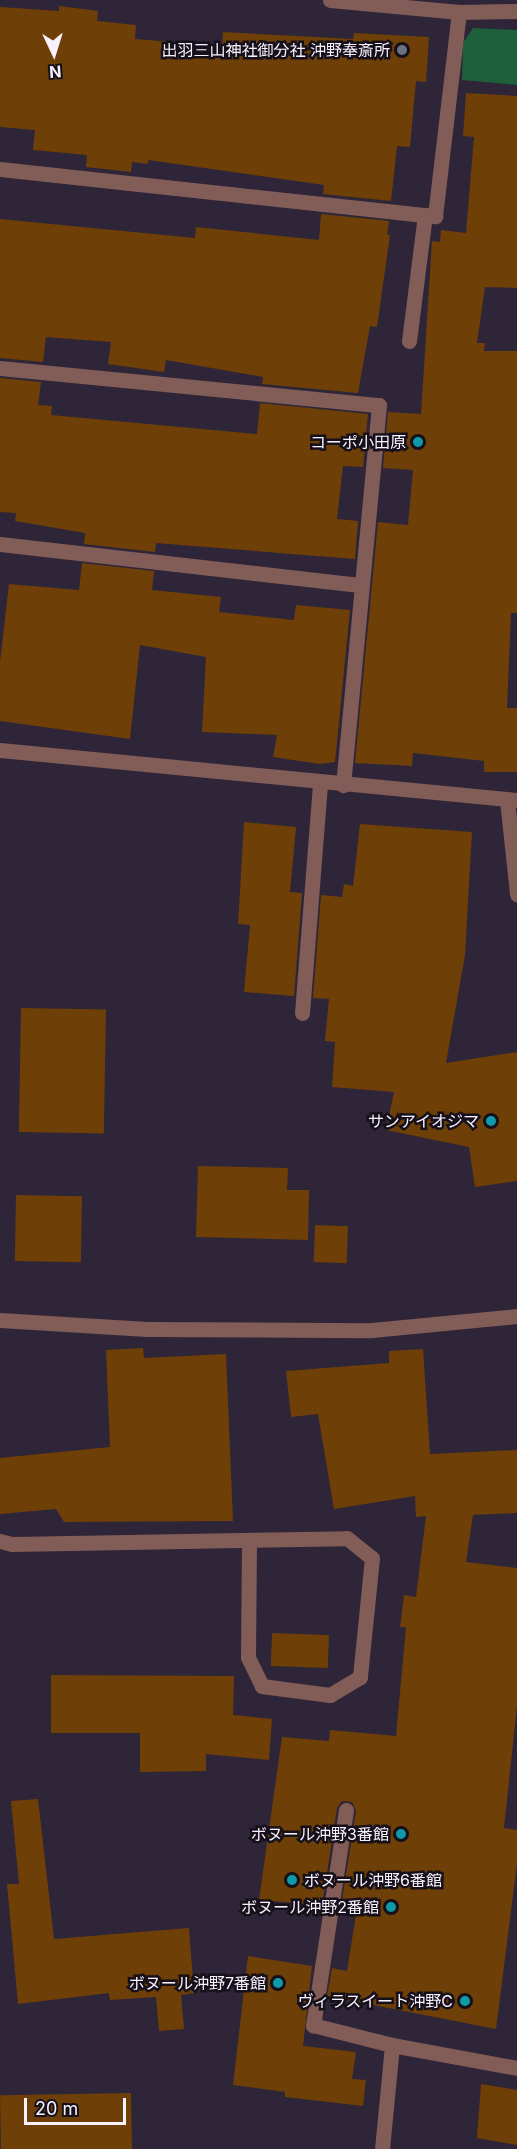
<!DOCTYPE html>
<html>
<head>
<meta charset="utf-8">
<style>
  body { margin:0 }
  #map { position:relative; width:517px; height:2149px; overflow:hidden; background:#2f2538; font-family:Inter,"Noto Sans JP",sans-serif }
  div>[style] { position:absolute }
  .green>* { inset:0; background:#1d603a }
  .building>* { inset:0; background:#6e3f06; transform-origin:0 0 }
  .minor>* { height:15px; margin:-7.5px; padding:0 7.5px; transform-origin:7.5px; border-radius:7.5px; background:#825c57 }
  .dots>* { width:16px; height:16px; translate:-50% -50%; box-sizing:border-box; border:3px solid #151019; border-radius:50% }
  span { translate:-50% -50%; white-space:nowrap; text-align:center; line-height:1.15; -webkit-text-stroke:5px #151019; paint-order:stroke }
  .poi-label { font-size:16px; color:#f8f1fe }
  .right { translate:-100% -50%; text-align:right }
  .left { translate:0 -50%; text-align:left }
  .north { position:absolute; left:24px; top:24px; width:60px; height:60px; -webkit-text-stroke:4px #151019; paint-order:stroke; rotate:176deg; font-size:16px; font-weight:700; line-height:24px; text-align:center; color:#f8f1fe }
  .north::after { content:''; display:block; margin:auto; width:21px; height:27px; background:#f8f1fe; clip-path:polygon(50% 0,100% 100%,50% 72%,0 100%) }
  .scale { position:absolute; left:24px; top:2098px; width:102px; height:27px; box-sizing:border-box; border:3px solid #f8f1fe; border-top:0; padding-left:8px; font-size:18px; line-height:21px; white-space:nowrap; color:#f8f1fe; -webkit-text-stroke:4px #151019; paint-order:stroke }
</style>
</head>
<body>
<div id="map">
  <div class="green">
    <div style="clip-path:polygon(473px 28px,517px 30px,517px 85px,462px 80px,463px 43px)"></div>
  </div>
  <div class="building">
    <div style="clip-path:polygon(59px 6px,98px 11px,97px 21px,136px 25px,135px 39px,222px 46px,223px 32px,353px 39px,354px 33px,429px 37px,426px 82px,416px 81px,410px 147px,397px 146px,391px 201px,323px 194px,324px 185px,148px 160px,148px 164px,132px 162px,131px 172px,86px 167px,87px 155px,33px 150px,35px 130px,0 127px,0 7px,59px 11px)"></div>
    <div style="clip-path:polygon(466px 93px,517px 96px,517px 288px,485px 287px,477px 343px,485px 343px,484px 351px,517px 351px,517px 613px,511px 613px,507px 708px,517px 708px,517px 772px,484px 772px,484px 761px,413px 753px,412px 766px,355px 763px,378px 522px,408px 525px,413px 470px,383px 468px,388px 412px,421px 414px,432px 241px,440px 242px,441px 230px,466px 233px,474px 137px,463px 136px)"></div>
    <div style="clip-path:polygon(321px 214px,389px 221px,387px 235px,390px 235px,377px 327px,370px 326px,358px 393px,262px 384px,263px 377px,166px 360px,164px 372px,108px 364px,111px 342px,46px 337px,43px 362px,0 358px,0 219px,195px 238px,196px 227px,319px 240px)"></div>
    <div style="clip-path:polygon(0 378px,41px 382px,38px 405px,52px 406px,51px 415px,257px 434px,260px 403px,368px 414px,363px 467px,343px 466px,337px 519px,358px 521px,355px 559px,156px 543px,155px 552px,84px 544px,85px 533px,15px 521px,16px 513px,0 512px)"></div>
    <div style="clip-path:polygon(82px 563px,154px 571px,152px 590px,221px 597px,219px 612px,294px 620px,296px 605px,350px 610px,335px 762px,320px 764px,273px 757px,277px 735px,202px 732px,206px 657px,140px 645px,130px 739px,0 721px,0 662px,9px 584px,79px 590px)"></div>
    <div style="clip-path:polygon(244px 822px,296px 827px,290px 892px,302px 893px,294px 996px,244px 992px,250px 925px,238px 924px)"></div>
    <div style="clip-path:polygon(360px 824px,472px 832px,465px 955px,446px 1063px,517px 1052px,517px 1181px,475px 1187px,469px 1147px,386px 1130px,394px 1092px,332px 1087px,335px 1042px,325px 1041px,329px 999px,313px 998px,321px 895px,342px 897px,344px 884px,353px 886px)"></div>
    <div style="left:21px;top:1008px;width:85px;height:124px;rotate:1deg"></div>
    <div style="clip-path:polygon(198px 1166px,288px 1168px,287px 1190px,309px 1190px,308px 1240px,196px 1237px)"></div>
    <div style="left:16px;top:1195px;width:66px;height:66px;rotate:1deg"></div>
    <div style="left:315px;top:1225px;width:33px;height:37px;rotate:2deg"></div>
    <div style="clip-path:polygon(143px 1348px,144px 1358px,226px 1354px,233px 1521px,64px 1522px,56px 1509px,0 1514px,0 1458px,110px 1447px,106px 1350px)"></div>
    <div style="clip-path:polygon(423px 1349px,430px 1454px,517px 1450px,517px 1513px,473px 1515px,466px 1562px,517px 1568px,517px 1706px,504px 1828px,517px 1830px,517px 1864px,496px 2029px,327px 1996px,332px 1968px,347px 1971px,357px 1908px,341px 1907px,356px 1811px,352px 1802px,342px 1801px,337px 1808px,322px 1905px,259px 1900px,282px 1737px,329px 1741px,330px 1730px,396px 1736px,406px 1627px,400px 1627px,404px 1595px,416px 1597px,426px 1516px,416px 1517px,415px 1496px,334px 1509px,318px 1414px,291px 1417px,286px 1371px,389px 1363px,389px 1351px)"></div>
    <div style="left:272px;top:1633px;width:57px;height:33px;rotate:2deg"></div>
    <div style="clip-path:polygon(51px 1675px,234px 1676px,233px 1715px,272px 1719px,269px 1760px,206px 1754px,206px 1771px,140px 1772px,140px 1733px,51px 1733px)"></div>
    <div style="clip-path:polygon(38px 1799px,54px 1939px,189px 1928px,194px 1993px,181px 1995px,184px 2029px,159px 2031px,156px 1997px,110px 2000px,109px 1993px,18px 2004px,7px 1884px,19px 1884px,11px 1801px)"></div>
    <div style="clip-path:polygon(248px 1956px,312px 1966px,303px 2046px,356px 2052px,352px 2079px,366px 2080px,363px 2106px,285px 2097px,285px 2092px,233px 2085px)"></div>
    <div style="clip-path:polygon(481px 2084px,517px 2090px,517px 2145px,477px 2138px)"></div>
    <div style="left:131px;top:2093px;width:56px;height:131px;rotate:89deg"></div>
  </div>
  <div class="minor">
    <div style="left:330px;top:0;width:130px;rotate:5.3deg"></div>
    <div style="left:459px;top:12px;width:58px;rotate:-1deg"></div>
    <div style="left:0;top:169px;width:438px;rotate:6.2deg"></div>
    <div style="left:435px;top:216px;width:205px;rotate:-83.3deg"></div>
    <div style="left:409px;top:341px;width:127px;rotate:-82.8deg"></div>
    <div style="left:0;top:368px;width:381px;rotate:5.6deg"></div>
    <div style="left:379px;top:405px;width:382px;rotate:95.4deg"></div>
    <div style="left:0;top:544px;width:364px;rotate:6.5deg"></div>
    <div style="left:0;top:750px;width:519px;rotate:5.52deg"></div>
    <div style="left:507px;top:800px;width:95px;rotate:83.9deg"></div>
    <div style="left:302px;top:1013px;width:232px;rotate:-85.5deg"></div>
    <div style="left:0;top:1320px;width:147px;rotate:3.5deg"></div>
    <div style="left:147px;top:1329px;width:225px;rotate:0.3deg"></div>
    <div style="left:372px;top:1330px;width:146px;rotate:-5.5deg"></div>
    <div style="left:0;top:1541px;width:12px;rotate:14deg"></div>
    <div style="left:12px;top:1544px;width:335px;rotate:-1deg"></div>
    <div style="left:347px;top:1538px;width:32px;rotate:39deg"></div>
    <div style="left:372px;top:1558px;width:120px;rotate:95.8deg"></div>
    <div style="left:360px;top:1677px;width:35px;rotate:149deg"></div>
    <div style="left:330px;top:1695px;width:69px;rotate:-172.5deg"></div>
    <div style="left:262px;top:1686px;width:32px;rotate:-116deg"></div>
    <div style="left:248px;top:1657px;width:117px;rotate:-89.5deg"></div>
    <div style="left:346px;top:1810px;width:218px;rotate:98.7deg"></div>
    <div style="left:313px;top:2025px;width:81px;rotate:14.2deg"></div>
    <div style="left:382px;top:2149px;width:104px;rotate:-84.5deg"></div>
    <div style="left:392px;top:2045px;width:127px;rotate:10.4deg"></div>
  </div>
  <div class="dots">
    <div style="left:402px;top:50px;background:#6b7280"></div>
    <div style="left:418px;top:442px;background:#0f9aa8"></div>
    <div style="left:491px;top:1121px;background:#0f9aa8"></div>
    <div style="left:401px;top:1834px;background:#0f9aa8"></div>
    <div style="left:292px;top:1880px;background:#0f9aa8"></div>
    <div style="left:391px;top:1907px;background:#0f9aa8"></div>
    <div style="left:278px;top:1983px;background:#0f9aa8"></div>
    <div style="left:465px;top:2001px;background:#0f9aa8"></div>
  </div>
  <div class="poi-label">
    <span class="right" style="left:390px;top:50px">出羽三山神社御分社 沖野奉斎所</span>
    <span class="right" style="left:406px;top:442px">コーポ小田原</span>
    <span class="right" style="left:479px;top:1121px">サンアイオジマ</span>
    <span class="right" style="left:389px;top:1834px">ボヌール沖野3番館</span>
    <span class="left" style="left:304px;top:1880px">ボヌール沖野6番館</span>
    <span class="right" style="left:379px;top:1907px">ボヌール沖野2番館</span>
    <span class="right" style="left:266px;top:1983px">ボヌール沖野7番館</span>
    <span class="right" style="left:453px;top:2001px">ヴィラスイート沖野C</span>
  </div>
  <div class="north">N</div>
  <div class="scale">20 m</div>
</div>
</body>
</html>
